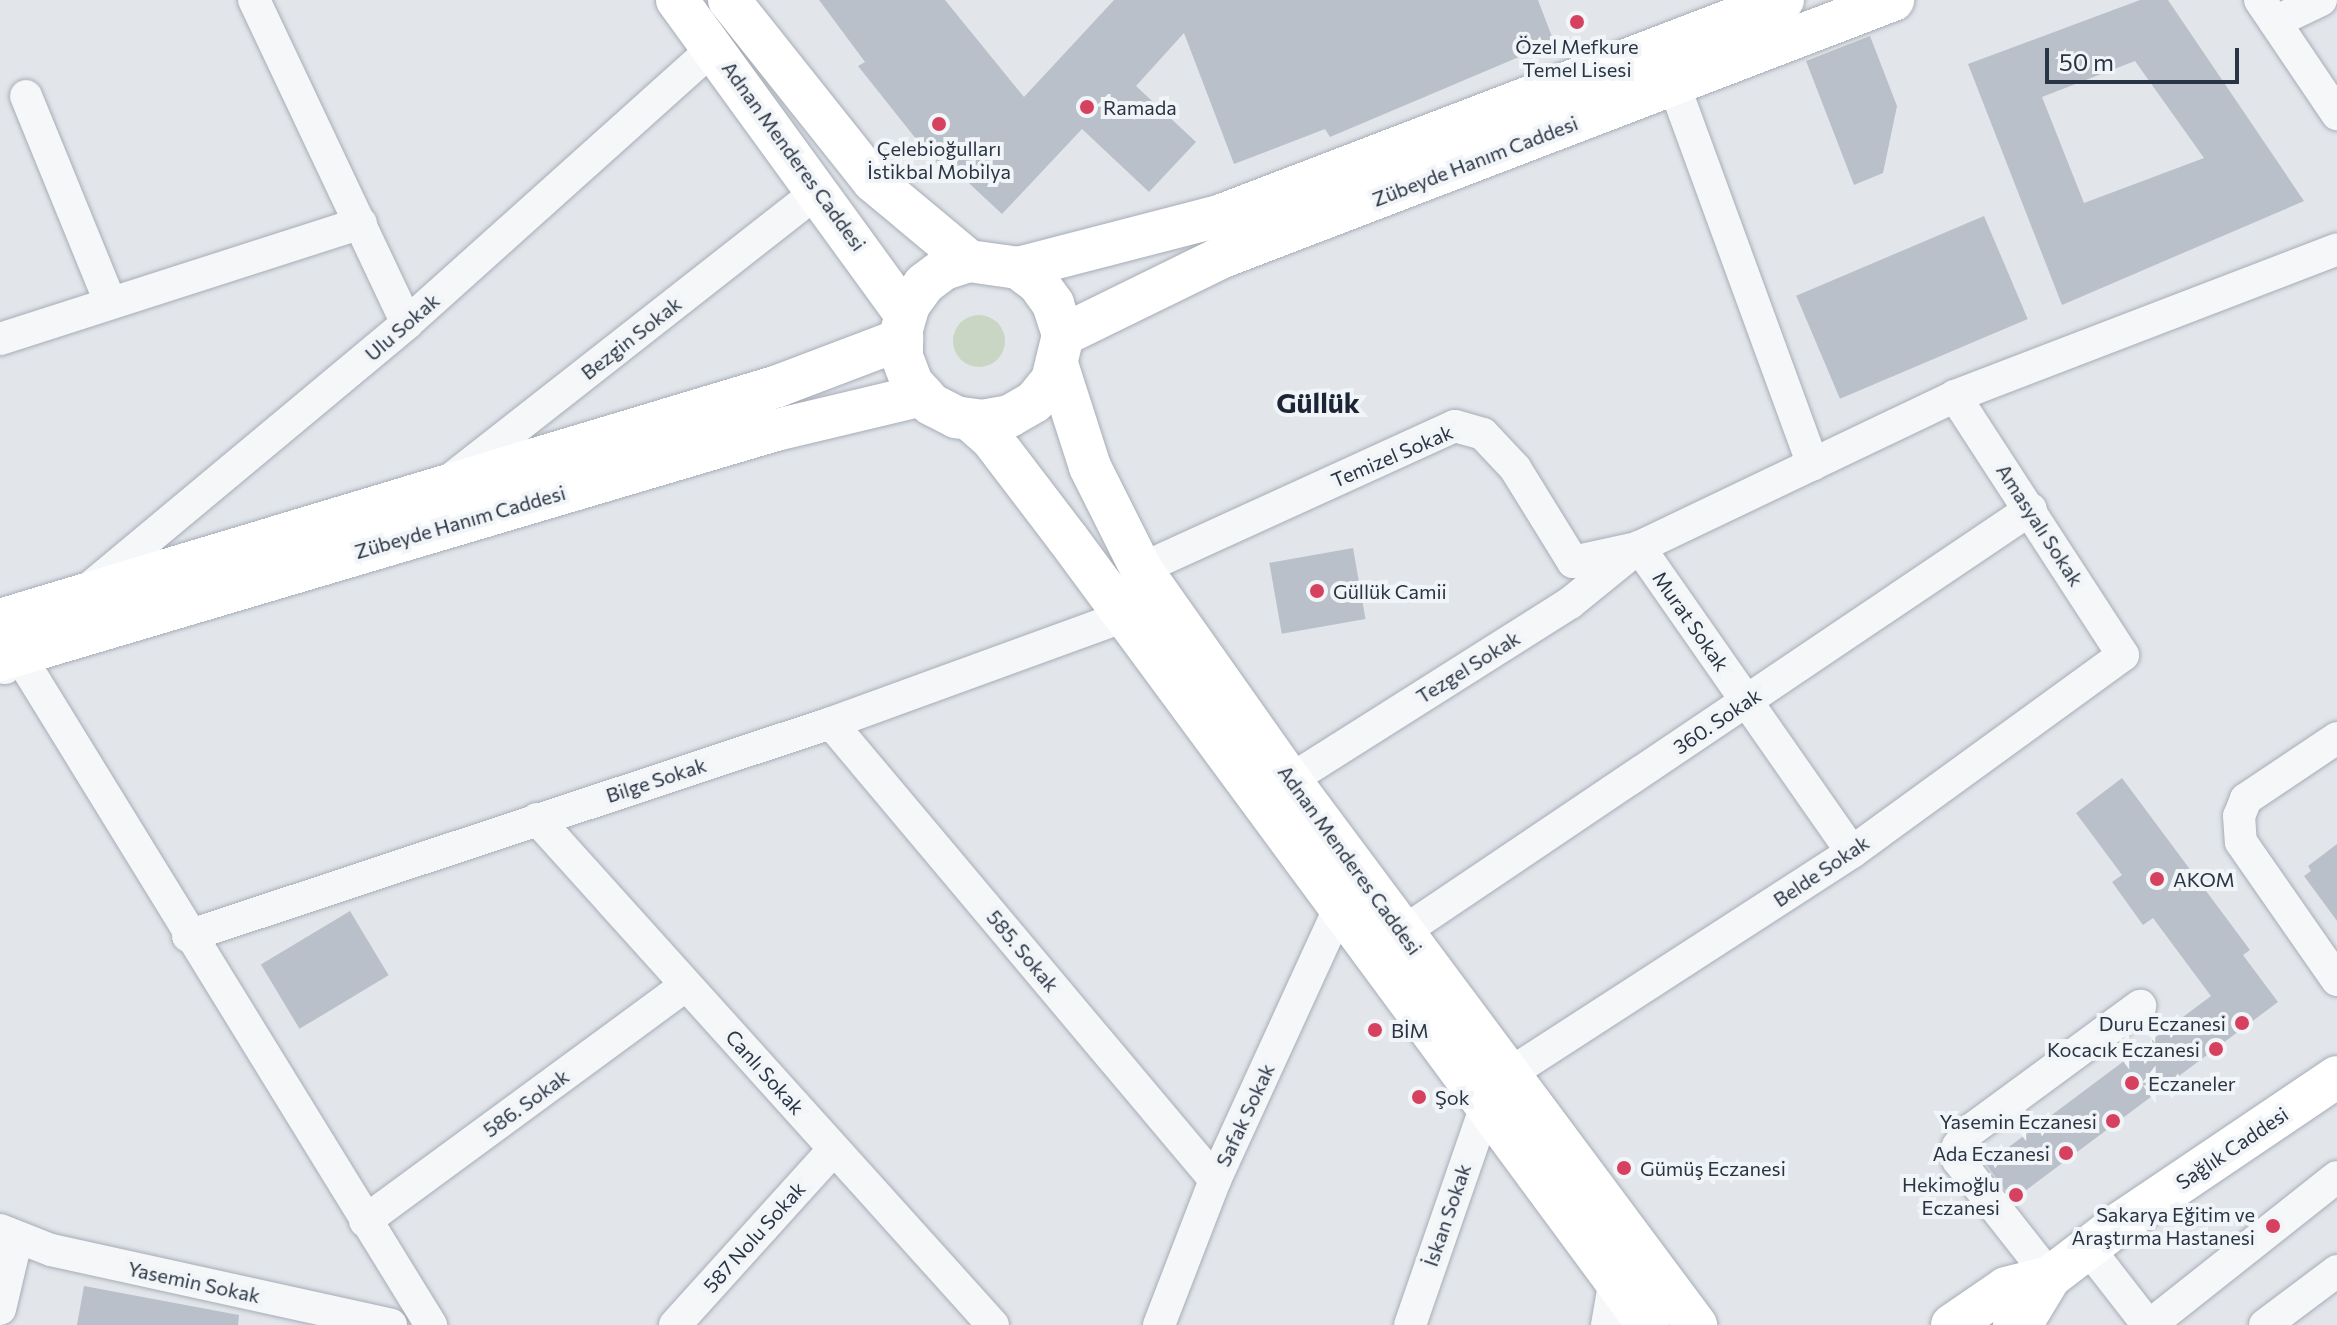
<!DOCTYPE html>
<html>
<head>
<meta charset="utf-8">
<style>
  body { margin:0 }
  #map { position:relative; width:2337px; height:1325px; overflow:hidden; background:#e2e6eb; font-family:Commissioner,sans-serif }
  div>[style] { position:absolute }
  .green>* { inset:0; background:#c9d6c3 }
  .round { border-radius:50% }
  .building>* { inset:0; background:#b9c0c9; transform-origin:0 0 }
  .roads { filter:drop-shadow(0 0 2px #a7adb6) drop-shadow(0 0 2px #a7adb6) }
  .minor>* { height:32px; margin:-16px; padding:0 16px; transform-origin:16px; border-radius:16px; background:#f5f7f9 }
  .major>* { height:42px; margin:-21px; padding:0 21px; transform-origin:21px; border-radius:21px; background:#fff }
  .dots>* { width:22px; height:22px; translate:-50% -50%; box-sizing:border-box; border:4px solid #f2f5f8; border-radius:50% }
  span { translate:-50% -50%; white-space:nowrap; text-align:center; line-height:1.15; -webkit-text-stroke:8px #f2f5f8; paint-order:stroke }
  .poi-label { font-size:20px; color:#293444 }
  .left { translate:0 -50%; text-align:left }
  .right { translate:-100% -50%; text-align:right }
  .street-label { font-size:20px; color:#293444 }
  .district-label { font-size:28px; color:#1b2535; font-weight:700 }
  .scale { position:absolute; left:2045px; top:48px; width:194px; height:36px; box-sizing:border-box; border:4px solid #293444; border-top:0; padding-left:10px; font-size:24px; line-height:28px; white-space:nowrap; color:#293444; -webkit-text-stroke:6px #f2f5f8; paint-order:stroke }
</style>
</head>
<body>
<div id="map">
  <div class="green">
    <div class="round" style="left:953px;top:315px;width:52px;height:52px"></div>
  </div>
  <div class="building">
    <div style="clip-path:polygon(819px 0,945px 0,1024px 97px,1114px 0,1538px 0,1554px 42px,1330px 137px,1325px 129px,1234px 164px,1184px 33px,1136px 86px,1196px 142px,1149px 192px,1082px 129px,1002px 214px,942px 158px,936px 164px,858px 66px,865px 62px)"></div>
    <div style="clip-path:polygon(evenodd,2140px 0,2168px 0,2304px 201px,2062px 305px,1968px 64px,2140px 0,2135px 61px,2204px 158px,2084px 203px,2042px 97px,2135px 61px)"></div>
    <div style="clip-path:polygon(1870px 36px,1897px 106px,1883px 173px,1854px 185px,1806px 61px)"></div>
    <div style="left:1984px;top:216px;width:112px;height:204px;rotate:67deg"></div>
    <div style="left:1353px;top:548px;width:72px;height:85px;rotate:80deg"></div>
    <div style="clip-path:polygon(2122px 778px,2250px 950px,2243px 955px,2278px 1002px,2013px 1200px,1986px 1164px,2211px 996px,2153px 918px,2143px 925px,2112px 882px,2122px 875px,2076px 813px)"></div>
    <div style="clip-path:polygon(2337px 844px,2337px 921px,2304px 876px,2311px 871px,2308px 866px)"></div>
    <div style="left:350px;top:911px;width:75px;height:104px;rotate:59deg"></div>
    <div style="clip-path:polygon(84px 1286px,239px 1315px,238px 1325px,77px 1325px)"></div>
  </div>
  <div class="roads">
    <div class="minor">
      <div style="left:254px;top:0;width:357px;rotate:64.7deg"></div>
      <div style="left:2260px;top:0;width:138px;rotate:56deg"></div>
      <div style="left:2275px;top:22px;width:51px;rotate:-25.6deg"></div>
      <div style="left:1674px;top:85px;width:404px;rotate:69.9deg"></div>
      <div style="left:26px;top:96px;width:222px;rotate:67.8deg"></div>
      <div style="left:0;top:339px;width:379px;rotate:-17.8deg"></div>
      <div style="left:451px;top:479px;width:468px;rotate:-38.1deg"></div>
      <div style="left:1639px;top:547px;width:372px;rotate:55.1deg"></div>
      <div style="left:1141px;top:569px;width:345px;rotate:-24.5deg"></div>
      <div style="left:1455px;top:426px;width:29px;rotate:16deg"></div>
      <div style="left:1483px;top:434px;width:47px;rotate:46.7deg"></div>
      <div style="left:1515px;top:468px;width:110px;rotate:58.3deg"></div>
      <div style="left:1573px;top:562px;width:60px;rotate:-12.4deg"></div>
      <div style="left:87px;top:590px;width:417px;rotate:-39.8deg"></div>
      <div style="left:407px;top:323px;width:412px;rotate:-41.9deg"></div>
      <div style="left:5px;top:668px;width:19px;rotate:-43deg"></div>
      <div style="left:19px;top:655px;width:787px;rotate:58.41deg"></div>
      <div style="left:831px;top:723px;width:597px;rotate:49.96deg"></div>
      <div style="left:2337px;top:738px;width:110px;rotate:146.2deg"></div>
      <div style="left:2246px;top:799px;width:18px;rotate:112deg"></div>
      <div style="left:2239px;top:816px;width:26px;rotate:86deg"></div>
      <div style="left:2241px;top:842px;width:168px;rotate:55.2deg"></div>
      <div style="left:1290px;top:780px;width:331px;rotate:-32.3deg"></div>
      <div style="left:1570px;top:603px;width:89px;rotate:-39.1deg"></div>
      <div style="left:1639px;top:547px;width:350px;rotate:-25.5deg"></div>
      <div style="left:1955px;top:396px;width:409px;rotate:-21deg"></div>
      <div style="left:537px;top:819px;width:681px;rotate:47.98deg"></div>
      <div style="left:1403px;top:932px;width:757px;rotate:-33.96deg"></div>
      <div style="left:188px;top:936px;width:677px;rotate:-18.33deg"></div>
      <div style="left:831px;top:723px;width:310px;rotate:-20deg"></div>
      <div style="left:1509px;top:1074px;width:409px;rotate:-32.9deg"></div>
      <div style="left:1852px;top:852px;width:335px;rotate:-36deg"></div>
      <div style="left:2123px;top:655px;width:309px;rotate:-123deg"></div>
      <div style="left:365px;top:1221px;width:398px;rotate:-36.3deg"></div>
      <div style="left:0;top:1230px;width:55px;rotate:21.4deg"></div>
      <div style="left:51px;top:1250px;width:348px;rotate:12.4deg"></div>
      <div style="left:2088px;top:1248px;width:98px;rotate:52.1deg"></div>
      <div style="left:2050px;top:1277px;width:149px;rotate:-128.2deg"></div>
      <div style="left:1958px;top:1160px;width:14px;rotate:-90deg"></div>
      <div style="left:1958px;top:1146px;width:21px;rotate:-51deg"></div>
      <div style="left:1971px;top:1130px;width:210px;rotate:-36.3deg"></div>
      <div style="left:0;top:1309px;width:74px;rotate:-76.7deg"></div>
      <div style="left:675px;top:1325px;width:237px;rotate:-47.9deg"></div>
      <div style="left:1159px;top:1325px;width:155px;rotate:-68.9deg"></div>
      <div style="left:1215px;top:1180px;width:298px;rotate:-65.4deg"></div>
      <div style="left:1410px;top:1325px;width:232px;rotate:-70.9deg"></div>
      <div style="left:1607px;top:1325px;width:47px;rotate:-80.1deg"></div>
      <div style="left:2150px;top:1325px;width:238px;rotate:-38.4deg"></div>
      <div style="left:2265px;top:1325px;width:90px;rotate:-36.9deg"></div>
    </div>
    <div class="major">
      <div style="left:677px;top:0;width:389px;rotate:54deg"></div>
      <div style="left:729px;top:0;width:231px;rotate:51.5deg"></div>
      <div style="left:873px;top:181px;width:125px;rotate:39.8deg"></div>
      <div style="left:1018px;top:268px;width:25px;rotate:37deg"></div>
      <div style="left:1038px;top:283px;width:26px;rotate:54deg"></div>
      <div style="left:1053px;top:304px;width:33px;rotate:72deg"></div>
      <div style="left:1063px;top:335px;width:46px;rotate:103.7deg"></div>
      <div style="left:1052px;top:380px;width:28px;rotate:129deg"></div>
      <div style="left:1034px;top:402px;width:28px;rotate:150deg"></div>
      <div style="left:1010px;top:416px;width:27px;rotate:170deg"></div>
      <div style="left:983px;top:421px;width:27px;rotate:-172deg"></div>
      <div style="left:956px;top:417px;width:28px;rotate:-153deg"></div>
      <div style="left:931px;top:404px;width:28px;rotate:-132deg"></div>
      <div style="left:912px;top:383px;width:28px;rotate:-111deg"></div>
      <div style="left:902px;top:357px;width:28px;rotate:-90deg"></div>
      <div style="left:902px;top:329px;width:25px;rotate:-74deg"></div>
      <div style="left:909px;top:305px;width:26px;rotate:-54deg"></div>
      <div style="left:924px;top:284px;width:25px;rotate:-37deg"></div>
      <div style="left:944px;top:269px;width:26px;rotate:-18deg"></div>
      <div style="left:969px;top:261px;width:49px;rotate:8.1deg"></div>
      <div style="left:1018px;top:268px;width:208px;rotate:-14.5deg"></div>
      <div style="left:1219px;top:216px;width:604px;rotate:-20.96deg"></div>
      <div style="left:1063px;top:335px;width:175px;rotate:-26.1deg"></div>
      <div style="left:1220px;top:258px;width:721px;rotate:-20.97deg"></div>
      <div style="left:1057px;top:364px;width:108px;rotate:72.2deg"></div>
      <div style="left:1090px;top:467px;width:114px;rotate:63.4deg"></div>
      <div style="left:1141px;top:569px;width:258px;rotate:54.8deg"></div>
      <div style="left:1290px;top:780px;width:680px;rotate:53.32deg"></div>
      <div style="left:970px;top:420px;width:28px;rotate:41deg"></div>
      <div style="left:991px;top:438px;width:127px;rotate:52.7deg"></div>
      <div style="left:1068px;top:539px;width:977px;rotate:53.58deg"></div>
      <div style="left:0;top:620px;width:812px;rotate:-16.74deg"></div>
      <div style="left:778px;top:386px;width:133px;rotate:-20.8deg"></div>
      <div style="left:0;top:660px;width:809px;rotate:-16.51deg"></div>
      <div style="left:776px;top:430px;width:151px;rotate:-13.4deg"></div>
      <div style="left:1952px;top:1325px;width:65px;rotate:-34.4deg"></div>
      <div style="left:2006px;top:1288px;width:45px;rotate:-14deg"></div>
      <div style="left:2014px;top:1325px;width:16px;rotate:-38deg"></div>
      <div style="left:2027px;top:1315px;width:44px;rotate:-58.8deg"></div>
      <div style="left:2050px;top:1277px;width:91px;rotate:-37.4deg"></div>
      <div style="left:2122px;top:1222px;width:259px;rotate:-34deg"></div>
    </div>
  </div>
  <div class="dots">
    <div style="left:1577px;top:22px;background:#d64160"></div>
    <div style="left:1087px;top:107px;background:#d64160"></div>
    <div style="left:939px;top:124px;background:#d64160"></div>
    <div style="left:1317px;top:591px;background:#d64160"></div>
    <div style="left:2157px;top:879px;background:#d64160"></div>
    <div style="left:2242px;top:1023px;background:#d64160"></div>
    <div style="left:1375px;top:1030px;background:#d64160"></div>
    <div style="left:2216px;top:1049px;background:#d64160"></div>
    <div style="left:2132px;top:1083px;background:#d64160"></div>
    <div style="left:1419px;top:1097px;background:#d64160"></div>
    <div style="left:2113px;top:1121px;background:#d64160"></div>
    <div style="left:2066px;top:1153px;background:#d64160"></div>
    <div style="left:1624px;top:1168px;background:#d64160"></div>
    <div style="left:2016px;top:1195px;background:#d64160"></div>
    <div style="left:2273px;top:1226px;background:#d64160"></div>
  </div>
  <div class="poi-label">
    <span style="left:1577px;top:58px">Özel Mefkure<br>Temel Lisesi</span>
    <span class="left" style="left:1103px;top:107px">Ramada</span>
    <span style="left:939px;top:160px">Çelebioğulları<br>İstikbal Mobilya</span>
    <span class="left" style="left:1333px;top:591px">Güllük Camii</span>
    <span class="left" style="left:2173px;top:879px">AKOM</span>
    <span class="right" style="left:2226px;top:1023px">Duru Eczanesi</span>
    <span class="left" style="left:1391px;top:1030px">BİM</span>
    <span class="right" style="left:2200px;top:1049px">Kocacık Eczanesi</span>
    <span class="left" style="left:2148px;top:1083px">Eczaneler</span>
    <span class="left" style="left:1435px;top:1097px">Şok</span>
    <span class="right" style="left:2097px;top:1121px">Yasemin Eczanesi</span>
    <span class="right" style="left:2050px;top:1153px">Ada Eczanesi</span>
    <span class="left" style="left:1640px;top:1168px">Gümüş Eczanesi</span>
    <span class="right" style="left:2000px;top:1196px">Hekimoğlu<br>Eczanesi</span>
    <span class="right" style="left:2255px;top:1226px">Sakarya Eğitim ve<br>Araştırma Hastanesi</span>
  </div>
  <div class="street-label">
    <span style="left:794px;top:156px;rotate:54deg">Adnan Menderes Caddesi</span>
    <span style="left:1475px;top:161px;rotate:-21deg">Zübeyde Hanım Caddesi</span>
    <span style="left:402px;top:327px;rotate:-41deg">Ulu Sokak</span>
    <span style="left:631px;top:338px;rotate:-38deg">Bezgin Sokak</span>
    <span style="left:1392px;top:456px;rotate:-23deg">Temizel Sokak</span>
    <span style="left:460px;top:522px;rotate:-16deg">Zübeyde Hanım Caddesi</span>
    <span style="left:2040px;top:525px;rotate:57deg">Amasyalı Sokak</span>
    <span style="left:1691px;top:621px;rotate:55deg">Murat Sokak</span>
    <span style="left:1468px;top:667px;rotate:-32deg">Tezgel Sokak</span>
    <span style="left:1717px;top:721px;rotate:-34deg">360. Sokak</span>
    <span style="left:656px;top:780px;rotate:-18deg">Bilge Sokak</span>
    <span style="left:1350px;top:860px;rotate:54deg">Adnan Menderes Caddesi</span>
    <span style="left:1821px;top:871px;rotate:-34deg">Belde Sokak</span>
    <span style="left:1023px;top:951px;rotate:50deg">585. Sokak</span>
    <span style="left:765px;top:1072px;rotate:48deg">Canlı Sokak</span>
    <span style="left:526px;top:1103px;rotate:-36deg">586. Sokak</span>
    <span style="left:1245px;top:1115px;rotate:-65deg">Safak Sokak</span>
    <span style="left:2232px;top:1148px;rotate:-34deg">Sağlık Caddesi</span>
    <span style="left:1447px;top:1215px;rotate:-71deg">İskan Sokak</span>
    <span style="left:754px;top:1237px;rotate:-48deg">587 Nolu Sokak</span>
    <span style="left:194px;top:1282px;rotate:12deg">Yasemin Sokak</span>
  </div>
  <div class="district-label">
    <span style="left:1318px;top:402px">Güllük</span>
  </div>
  <div class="scale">50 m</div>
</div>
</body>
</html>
